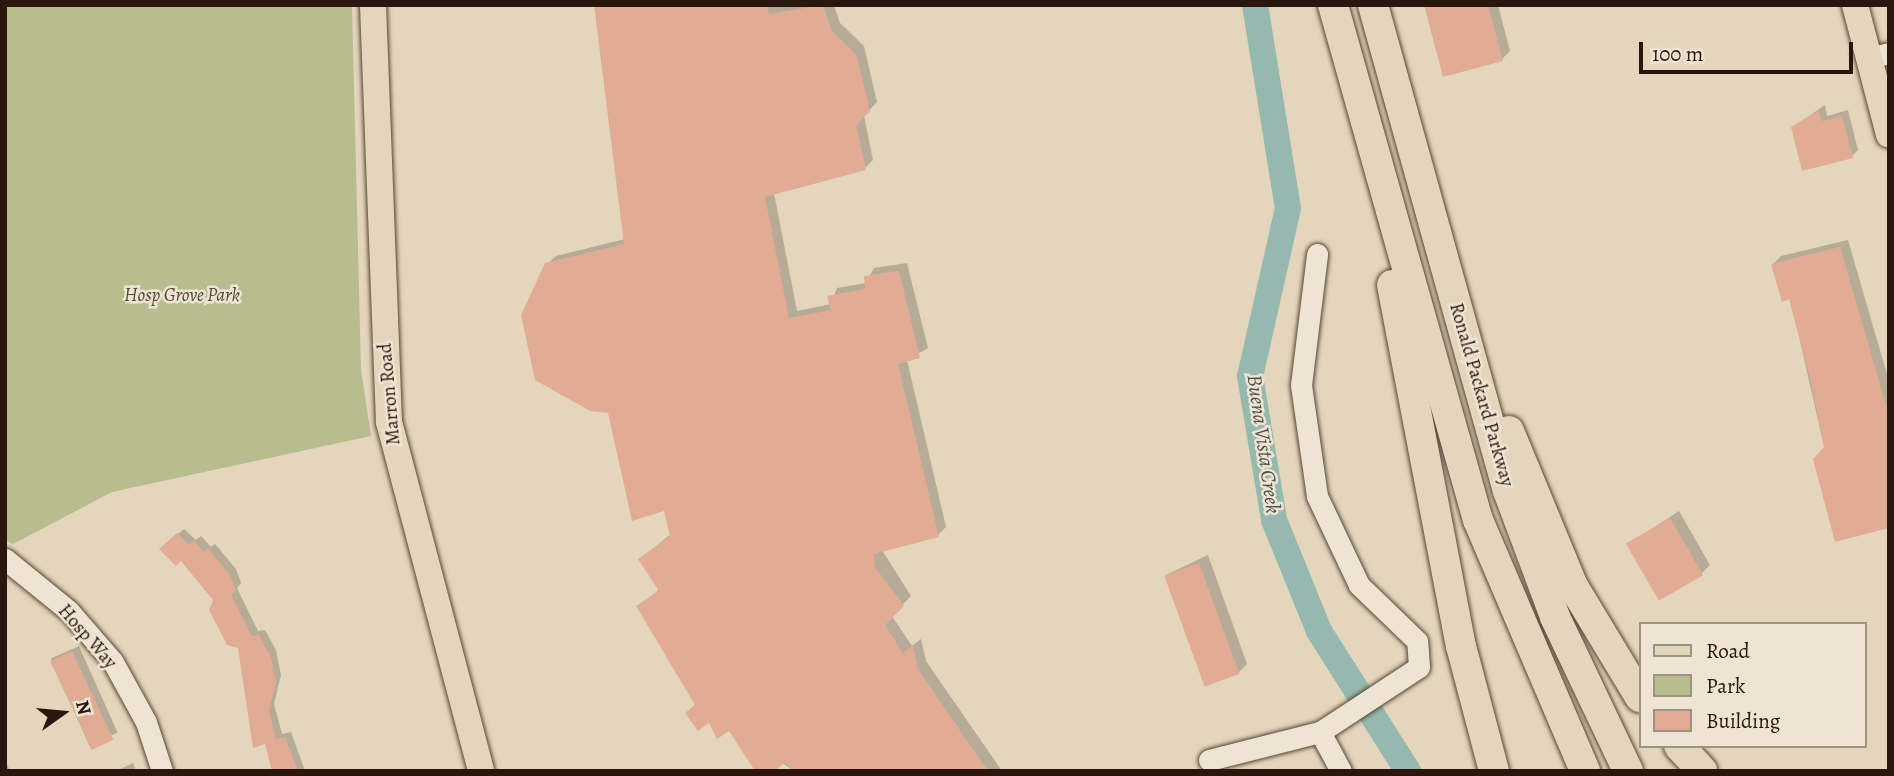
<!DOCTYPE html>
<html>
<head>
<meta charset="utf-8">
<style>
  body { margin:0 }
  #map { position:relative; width:1894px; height:776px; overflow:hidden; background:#e4d6bc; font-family:Alegreya,serif }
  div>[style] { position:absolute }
  .green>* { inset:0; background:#b7bd8e }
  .shadow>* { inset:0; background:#0003; transform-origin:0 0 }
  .river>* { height:26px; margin:-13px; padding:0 13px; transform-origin:13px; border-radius:13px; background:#95b9ae }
  .building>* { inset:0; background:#e1ac93; transform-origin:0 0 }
  .roads { filter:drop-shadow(0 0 2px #584638) drop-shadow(0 0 2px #584638) }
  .minor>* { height:21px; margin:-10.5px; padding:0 10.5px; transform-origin:10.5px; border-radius:10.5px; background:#ede4d3 }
  .major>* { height:26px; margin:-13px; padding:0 13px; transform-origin:13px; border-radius:13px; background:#e4d6bc }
  .highway>* { height:30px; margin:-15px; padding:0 15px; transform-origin:15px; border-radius:15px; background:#e4d6bc }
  span { translate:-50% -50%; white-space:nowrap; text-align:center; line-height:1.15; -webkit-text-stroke:5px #ede4d3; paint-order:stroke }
  .park-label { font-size:19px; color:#544833; font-style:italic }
  .street-label { font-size:19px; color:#2a160c }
  .water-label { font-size:21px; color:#4f4f45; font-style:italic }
  .frame { position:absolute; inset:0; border:7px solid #2a160c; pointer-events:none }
  .legend { position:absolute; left:1639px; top:622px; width:228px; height:126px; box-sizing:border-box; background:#ede4d3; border:2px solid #9f9283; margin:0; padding:9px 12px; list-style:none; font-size:21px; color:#2a160c }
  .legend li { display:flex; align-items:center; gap:14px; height:35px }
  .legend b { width:35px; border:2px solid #9f9283 }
  .north { position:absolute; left:28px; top:678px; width:70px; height:70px; -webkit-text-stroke:5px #ede4d3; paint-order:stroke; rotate:75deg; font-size:19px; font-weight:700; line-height:28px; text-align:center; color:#2a160c }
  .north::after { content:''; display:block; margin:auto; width:24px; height:32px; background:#2a160c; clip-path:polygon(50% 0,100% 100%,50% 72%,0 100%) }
  .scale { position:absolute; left:1639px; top:42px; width:214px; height:32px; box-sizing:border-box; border:4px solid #2a160c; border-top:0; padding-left:9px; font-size:21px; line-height:24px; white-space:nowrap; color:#2a160c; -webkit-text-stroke:5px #ede4d3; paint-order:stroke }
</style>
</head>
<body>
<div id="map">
  <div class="green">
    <div style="clip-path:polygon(5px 5px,352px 5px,361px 370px,371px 436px,112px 492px,13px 544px,5px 540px)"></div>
  </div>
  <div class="shadow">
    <div style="clip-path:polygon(596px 5px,834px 5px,840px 23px,864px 46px,877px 102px,864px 116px,873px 160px,865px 168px,774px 193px,797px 311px,831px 304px,837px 288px,866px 283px,874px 268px,907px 263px,928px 348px,907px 360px,946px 527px,938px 535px,882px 550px,911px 596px,892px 616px,912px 646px,921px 639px,926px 661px,1002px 771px,794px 771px,697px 704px,638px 607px,660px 589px,640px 559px,671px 534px,666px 509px,610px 411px,547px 264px,556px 256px,625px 239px)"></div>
    <div style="clip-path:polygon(1425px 5px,1498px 5px,1510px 51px,1502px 59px)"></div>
    <div style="clip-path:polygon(1825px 105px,1827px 116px,1848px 110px,1858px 150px,1852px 156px,1793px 127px)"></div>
    <div style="clip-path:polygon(1848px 240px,1889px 381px,1889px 527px,1825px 451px,1790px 297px,1773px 264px,1781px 256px)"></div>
    <div style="clip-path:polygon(1679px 511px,1710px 565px,1702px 573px,1629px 544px)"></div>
    <div style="clip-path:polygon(184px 529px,196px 540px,201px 536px,211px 547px,215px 544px,236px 569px,241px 583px,237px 588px,258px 631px,265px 630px,276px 650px,281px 675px,274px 704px,282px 734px,291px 732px,305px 771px,274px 771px,240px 647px,215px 599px,167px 543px)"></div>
    <div style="clip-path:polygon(1208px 555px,1247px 664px,1238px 673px,1166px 575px)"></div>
    <div style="left:79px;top:646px;width:95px;height:31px;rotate:66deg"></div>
    <div style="clip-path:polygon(5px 759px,10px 771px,5px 771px)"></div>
    <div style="clip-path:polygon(133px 763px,136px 771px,116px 771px)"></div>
  </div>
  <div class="river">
    <div style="left:1255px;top:5px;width:206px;rotate:80.8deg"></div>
    <div style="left:1288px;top:208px;width:172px;rotate:102.7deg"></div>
    <div style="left:1250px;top:376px;width:146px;rotate:80.5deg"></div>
    <div style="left:1274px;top:520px;width:120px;rotate:67.9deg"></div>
    <div style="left:1319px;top:631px;width:166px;rotate:57.6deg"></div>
  </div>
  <div class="building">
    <div style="clip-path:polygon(594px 5px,767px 5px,769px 14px,823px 5px,832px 31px,856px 54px,870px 111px,856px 126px,866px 170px,765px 197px,789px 318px,831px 310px,827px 296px,865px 289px,864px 276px,899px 271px,920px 358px,898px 364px,939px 537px,874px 554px,875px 567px,904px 606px,885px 625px,903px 653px,913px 645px,918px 669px,988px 771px,792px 771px,786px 762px,774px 771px,755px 771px,729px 731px,717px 739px,709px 723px,698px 731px,685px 713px,695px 705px,636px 606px,659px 591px,638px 559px,670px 536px,664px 511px,632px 521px,608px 413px,590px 411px,535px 380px,521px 315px,545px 263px,624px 244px)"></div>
    <div style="clip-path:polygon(1424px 5px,1488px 5px,1503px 61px,1443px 77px)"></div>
    <div style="clip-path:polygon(1819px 110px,1821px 121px,1842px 116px,1853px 158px,1802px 171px,1791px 127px)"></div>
    <div style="clip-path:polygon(1840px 247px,1889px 415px,1889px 528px,1835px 542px,1813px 459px,1824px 447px,1811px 382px,1789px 299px,1782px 302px,1771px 264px)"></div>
    <div style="left:1670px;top:518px;width:66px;height:51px;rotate:60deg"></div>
    <div style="clip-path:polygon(177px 533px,189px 545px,194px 540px,204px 552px,208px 548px,230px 575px,236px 590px,231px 595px,252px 636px,259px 635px,271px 657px,276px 682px,269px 711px,276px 739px,285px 737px,298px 771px,272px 771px,265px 744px,253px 748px,238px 648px,227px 645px,209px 610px,213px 600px,181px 561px,176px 566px,159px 549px)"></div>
    <div style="left:1199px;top:563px;width:118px;height:37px;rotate:70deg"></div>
    <div style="left:72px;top:651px;width:98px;height:24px;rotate:65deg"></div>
  </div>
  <div class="roads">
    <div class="minor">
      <div style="left:1869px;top:58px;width:21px;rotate:-14deg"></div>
      <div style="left:5px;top:559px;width:82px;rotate:39.1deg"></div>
      <div style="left:69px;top:611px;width:67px;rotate:49.2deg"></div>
      <div style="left:113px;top:662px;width:68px;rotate:61.2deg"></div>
      <div style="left:146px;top:722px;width:52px;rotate:71.9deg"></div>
      <div style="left:1320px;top:732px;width:44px;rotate:61.7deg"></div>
      <div style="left:1209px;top:760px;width:114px;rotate:-14.2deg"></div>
      <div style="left:1320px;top:732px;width:118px;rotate:-33.3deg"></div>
      <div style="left:1419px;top:667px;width:26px;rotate:-94deg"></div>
      <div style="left:1417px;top:641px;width:81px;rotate:-136deg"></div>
      <div style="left:1359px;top:585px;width:98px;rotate:-115.3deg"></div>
      <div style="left:1317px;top:496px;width:112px;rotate:-98.2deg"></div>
      <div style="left:1301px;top:385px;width:132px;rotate:-83deg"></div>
    </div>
    <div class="major">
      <div style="left:373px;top:5px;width:417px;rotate:87.8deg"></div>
      <div style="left:389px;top:422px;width:361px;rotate:75.2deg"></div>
      <div style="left:1855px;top:5px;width:134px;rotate:75.3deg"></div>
    </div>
    <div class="highway">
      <div style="left:1333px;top:5px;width:535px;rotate:74.28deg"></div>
      <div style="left:1478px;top:520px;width:273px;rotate:66.9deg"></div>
      <div style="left:1373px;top:5px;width:504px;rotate:74.48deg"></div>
      <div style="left:1508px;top:491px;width:134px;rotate:69.5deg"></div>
      <div style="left:1555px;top:617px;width:170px;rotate:64.6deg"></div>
      <div style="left:1392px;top:285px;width:368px;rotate:79.2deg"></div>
      <div style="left:1461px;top:646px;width:129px;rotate:75.2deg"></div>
      <div style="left:1509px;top:431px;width:168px;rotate:67.6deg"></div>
      <div style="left:1573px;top:586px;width:130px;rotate:58.9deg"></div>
      <div style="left:1679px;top:746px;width:34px;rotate:47deg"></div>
    </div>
  </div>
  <div class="park-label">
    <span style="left:182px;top:296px">Hosp Grove Park</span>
  </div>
  <div class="street-label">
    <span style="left:390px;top:394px;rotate:-95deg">Marron Road</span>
    <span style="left:1481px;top:395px;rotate:74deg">Ronald Packard Parkway</span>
    <span style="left:87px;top:637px;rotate:49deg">Hosp Way</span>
  </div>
  <div class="water-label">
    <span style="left:1264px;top:444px;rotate:82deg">Buena Vista Creek</span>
  </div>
  <div class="frame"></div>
  <ul class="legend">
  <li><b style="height:9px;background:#e4d6bc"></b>Road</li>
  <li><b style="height:19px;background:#b7bd8e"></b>Park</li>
  <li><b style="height:19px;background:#e1ac93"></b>Building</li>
  </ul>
  <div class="north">N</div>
  <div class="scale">100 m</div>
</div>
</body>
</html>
